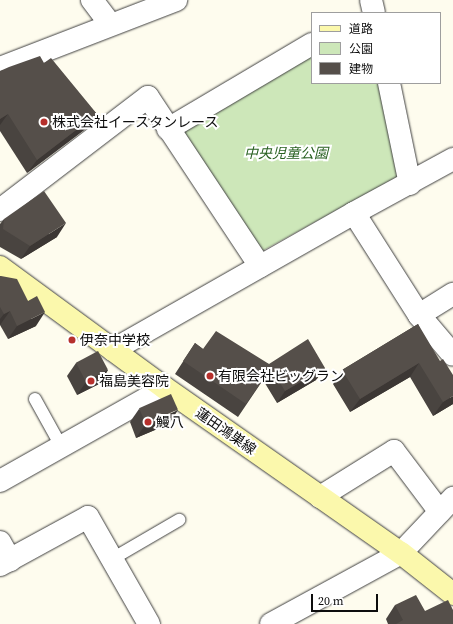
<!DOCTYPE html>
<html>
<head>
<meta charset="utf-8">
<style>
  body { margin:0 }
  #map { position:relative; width:453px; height:624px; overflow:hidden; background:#fefcee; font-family:"Source Serif 4","Noto Sans JP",serif }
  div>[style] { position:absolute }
  .green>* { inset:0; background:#cde7b9 }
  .roads { filter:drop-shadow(0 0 1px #404040) drop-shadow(0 0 1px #404040) }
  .service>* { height:12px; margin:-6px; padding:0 6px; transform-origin:6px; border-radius:6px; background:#fff }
  .minor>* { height:22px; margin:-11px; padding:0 11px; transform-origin:11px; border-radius:11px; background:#fff }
  .secondary>* { height:22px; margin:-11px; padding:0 11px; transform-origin:11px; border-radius:11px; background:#fbf8ac }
  .wall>* { inset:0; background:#494440 }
  .shaded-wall>* { inset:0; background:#3c3734 }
  .building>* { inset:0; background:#554f4a; transform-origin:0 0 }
  .dots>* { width:11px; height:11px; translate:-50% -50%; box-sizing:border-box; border:2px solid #fff; border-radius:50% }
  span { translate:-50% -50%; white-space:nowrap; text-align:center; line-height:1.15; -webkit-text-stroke:4px #fff; paint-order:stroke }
  .poi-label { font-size:14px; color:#0d0d0d }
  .left { translate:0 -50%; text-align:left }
  .park-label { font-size:14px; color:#296121; font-style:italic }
  .street-label { font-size:14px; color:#0d0d0d }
  .legend { position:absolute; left:311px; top:12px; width:130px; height:72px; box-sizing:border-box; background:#fff; border:1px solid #9e9e9e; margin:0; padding:5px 7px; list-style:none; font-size:12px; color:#0d0d0d }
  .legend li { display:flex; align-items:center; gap:8px; height:20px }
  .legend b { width:20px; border:1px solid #9e9e9e }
  .scale { position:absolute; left:311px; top:594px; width:67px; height:18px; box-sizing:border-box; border:2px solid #0d0d0d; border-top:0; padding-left:5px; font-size:12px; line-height:14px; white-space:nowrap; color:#0d0d0d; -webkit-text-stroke:3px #fff; paint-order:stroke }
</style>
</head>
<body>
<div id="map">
  <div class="green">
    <div style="clip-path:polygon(312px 54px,312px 83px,379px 83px,397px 177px,262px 251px,180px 127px)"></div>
  </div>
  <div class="roads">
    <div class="service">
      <div style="left:35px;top:399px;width:54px;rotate:61deg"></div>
      <div style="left:112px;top:559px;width:78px;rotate:-30.2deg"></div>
    </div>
    <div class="minor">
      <div style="left:92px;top:0;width:30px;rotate:53deg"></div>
      <div style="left:371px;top:0;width:13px;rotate:77deg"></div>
      <div style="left:0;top:68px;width:189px;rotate:-21.1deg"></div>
      <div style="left:389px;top:83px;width:103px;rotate:78.3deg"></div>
      <div style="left:168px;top:129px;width:167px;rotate:-30.6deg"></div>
      <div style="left:0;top:210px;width:186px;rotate:-37.4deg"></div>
      <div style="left:148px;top:97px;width:203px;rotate:56.5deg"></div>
      <div style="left:354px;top:213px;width:121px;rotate:57.5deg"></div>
      <div style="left:419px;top:315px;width:52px;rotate:49.6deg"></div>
      <div style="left:419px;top:315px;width:40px;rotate:-32deg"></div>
      <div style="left:113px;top:350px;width:277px;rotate:-29.6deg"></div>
      <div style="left:354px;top:213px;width:113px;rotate:-28.6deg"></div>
      <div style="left:0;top:481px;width:189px;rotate:-29.4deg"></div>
      <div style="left:320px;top:497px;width:87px;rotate:-31.9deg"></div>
      <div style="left:394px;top:451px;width:76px;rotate:53deg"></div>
      <div style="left:0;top:542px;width:21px;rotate:61deg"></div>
      <div style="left:0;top:565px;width:100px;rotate:-28.6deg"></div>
      <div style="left:88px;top:517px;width:123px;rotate:60.3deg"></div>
      <div style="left:271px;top:624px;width:148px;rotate:-28.6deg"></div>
      <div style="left:401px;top:553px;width:76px;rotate:-46.6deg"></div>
    </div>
    <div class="secondary">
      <div style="left:0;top:267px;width:205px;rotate:36.3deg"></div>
      <div style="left:165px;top:388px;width:288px;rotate:35deg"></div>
      <div style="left:401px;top:553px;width:66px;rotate:38.3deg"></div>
    </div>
  </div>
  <div class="wall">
    <div style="clip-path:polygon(44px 63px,97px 114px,88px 127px,27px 173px,0 131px,0 71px)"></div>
    <div style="clip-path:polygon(4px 219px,57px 237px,21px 259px,0 247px,0 224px)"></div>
    <div style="clip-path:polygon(0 276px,36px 326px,8px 339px,0 325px)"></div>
    <div style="clip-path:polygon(418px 324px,453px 404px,433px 416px,410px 377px,350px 412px,333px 384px,342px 370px)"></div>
    <div style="clip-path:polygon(195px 343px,203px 349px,269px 364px,325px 368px,316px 380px,277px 403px,263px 380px,238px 417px,175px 374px)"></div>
    <div style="clip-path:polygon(76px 363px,108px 370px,99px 384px,77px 395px,67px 376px)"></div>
    <div style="clip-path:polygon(139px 409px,169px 424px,136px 438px,130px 422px)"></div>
    <div style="clip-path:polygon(395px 605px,425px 611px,453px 624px,388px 624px,386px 619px)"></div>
  </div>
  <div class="shaded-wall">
    <div style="clip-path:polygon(8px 114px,0 125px,0 119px)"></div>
    <div style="clip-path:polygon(97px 114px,88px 127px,27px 173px,37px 160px)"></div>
    <div style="clip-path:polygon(66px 223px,57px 237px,21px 259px,30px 246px)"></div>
    <div style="clip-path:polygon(10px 311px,0 325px,0 319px,4px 314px)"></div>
    <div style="clip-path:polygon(45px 312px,36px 326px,8px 339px,17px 326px)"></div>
    <div style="clip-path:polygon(419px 363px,410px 377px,350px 412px,360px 399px)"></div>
    <div style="clip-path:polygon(325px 368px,316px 380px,277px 403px,285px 391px)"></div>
    <div style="clip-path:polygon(108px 370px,99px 384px,77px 395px,86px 382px)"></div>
    <div style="clip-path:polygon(453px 396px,453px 404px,433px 416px,443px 402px)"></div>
    <div style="clip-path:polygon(178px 410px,169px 424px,136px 438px,145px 425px)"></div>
  </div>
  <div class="building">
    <div style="clip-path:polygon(40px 56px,44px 63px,51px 58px,97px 114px,37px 160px,8px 114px,0 119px,0 71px,9px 67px)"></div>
    <div style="clip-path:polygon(44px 191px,66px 223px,30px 246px,3px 229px,4px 219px)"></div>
    <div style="clip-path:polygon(0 276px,1px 276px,17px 279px,28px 301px,37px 296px,45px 312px,17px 326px,10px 311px,4px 314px,0 307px)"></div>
    <div style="clip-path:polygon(418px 324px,440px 361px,443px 359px,453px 375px,453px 396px,443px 402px,419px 363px,360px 399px,342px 370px)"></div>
    <div style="clip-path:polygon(216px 331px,269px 364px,308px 339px,325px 368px,285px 391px,271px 368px,246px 404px,183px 361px,195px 343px,203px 349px)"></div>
    <div style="left:98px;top:351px;width:21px;height:25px;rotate:62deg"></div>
    <div style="left:171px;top:394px;width:17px;height:35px;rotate:66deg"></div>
    <div style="clip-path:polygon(416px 595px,425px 611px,448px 600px,453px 610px,453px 624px,396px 624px,403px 620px,395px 605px)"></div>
  </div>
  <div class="dots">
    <div style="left:44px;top:122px;background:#b6302c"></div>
    <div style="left:72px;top:340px;background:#b6302c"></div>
    <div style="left:210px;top:376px;background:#b6302c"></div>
    <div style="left:91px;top:381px;background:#b6302c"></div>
    <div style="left:148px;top:422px;background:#b6302c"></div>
  </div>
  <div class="poi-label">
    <span class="left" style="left:52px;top:122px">株式会社イースタンレース</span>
    <span class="left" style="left:80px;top:340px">伊奈中学校</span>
    <span class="left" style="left:218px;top:376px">有限会社ビッグラン</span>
    <span class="left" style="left:99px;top:381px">福島美容院</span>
    <span class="left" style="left:156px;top:422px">鰻八</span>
  </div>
  <div class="park-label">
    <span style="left:286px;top:153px">中央児童公園</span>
  </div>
  <div class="street-label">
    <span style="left:226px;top:431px;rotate:35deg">蓮田鴻巣線</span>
  </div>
  <ul class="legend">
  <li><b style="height:5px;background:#fbf8ac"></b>道路</li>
  <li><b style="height:11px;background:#cde7b9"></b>公園</li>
  <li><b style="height:11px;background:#554f4a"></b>建物</li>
  </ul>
  <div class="scale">20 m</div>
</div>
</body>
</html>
